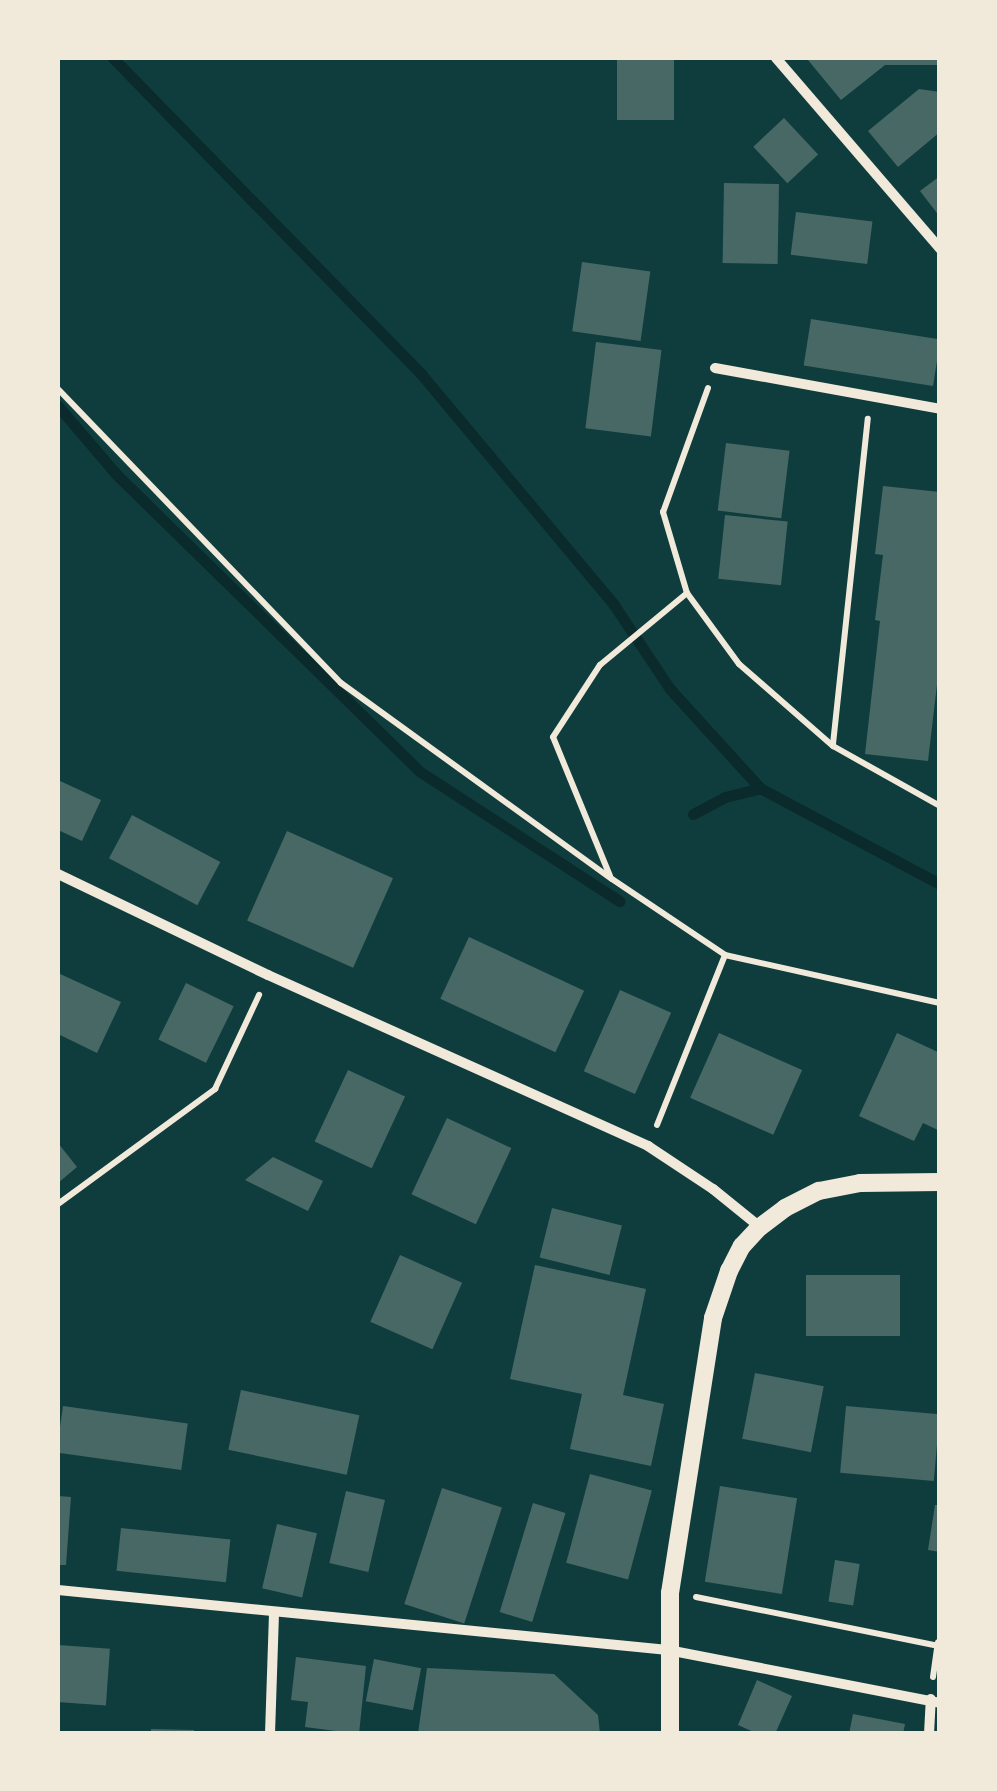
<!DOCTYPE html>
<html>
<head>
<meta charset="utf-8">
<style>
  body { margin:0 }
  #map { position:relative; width:997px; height:1791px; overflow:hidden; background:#0f3d3e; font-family:Helvetica,sans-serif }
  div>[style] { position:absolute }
  .stream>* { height:11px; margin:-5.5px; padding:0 5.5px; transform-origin:5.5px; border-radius:5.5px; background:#0a2a2b }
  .building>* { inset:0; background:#486865; transform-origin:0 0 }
  .path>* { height:6px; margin:-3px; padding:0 3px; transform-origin:3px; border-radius:3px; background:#f1e9da }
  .minor>* { height:10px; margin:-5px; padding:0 5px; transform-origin:5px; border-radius:5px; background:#f1e9da }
  .tertiary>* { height:18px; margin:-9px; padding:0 9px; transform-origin:9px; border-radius:9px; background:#f1e9da }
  span { translate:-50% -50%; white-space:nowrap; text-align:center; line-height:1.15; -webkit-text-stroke:8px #f1e9da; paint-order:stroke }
  .frame { position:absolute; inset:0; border:60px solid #f1e9da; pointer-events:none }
</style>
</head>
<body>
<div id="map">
  <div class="stream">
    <div style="left:113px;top:58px;width:443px;rotate:45.7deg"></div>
    <div style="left:422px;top:375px;width:300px;rotate:50.1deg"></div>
    <div style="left:614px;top:605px;width:101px;rotate:56.3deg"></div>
    <div style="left:670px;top:689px;width:134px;rotate:47.7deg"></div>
    <div style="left:760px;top:788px;width:204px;rotate:28.1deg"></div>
    <div style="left:58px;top:406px;width:89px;rotate:49.5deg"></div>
    <div style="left:116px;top:474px;width:424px;rotate:44.4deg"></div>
    <div style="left:419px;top:771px;width:239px;rotate:33deg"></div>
    <div style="left:693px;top:814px;width:36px;rotate:-28deg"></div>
    <div style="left:725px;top:797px;width:36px;rotate:-14deg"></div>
  </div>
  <div class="building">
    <div style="left:617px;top:58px;width:57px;height:62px"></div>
    <div style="clip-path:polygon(811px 58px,940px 58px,940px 65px,885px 65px,841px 100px,808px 60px)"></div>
    <div style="clip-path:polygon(919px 89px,940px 92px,940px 132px,898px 167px,868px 131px)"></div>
    <div style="left:784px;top:118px;width:50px;height:42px;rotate:47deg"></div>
    <div style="clip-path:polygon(940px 176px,940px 217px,920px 191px)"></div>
    <div style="left:724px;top:183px;width:55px;height:80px;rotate:1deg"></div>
    <div style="left:796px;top:212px;width:77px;height:43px;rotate:7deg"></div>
    <div style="left:582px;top:262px;width:69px;height:70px;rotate:8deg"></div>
    <div style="left:811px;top:319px;width:131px;height:47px;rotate:9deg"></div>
    <div style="left:596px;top:342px;width:66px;height:87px;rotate:7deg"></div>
    <div style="left:726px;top:443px;width:64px;height:68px;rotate:7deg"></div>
    <div style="clip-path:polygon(883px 486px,940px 492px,940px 659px,928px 761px,865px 754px,880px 621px,875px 620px,883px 555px,875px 554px)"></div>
    <div style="left:725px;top:515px;width:63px;height:64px;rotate:6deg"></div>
    <div style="clip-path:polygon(58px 780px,101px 800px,82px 841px,58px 830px)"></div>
    <div style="left:132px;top:815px;width:100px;height:49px;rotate:28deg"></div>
    <div style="left:287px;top:831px;width:116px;height:98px;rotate:24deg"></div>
    <div style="left:469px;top:937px;width:127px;height:68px;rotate:25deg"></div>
    <div style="clip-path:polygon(58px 973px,121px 1002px,97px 1053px,58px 1034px)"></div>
    <div style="left:186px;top:983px;width:53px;height:63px;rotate:26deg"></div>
    <div style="left:620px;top:990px;width:56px;height:89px;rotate:24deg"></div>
    <div style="left:719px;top:1033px;width:91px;height:71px;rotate:24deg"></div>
    <div style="clip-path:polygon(897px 1033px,940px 1053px,940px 1131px,923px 1123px,914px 1141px,859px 1116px)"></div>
    <div style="left:348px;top:1070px;width:63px;height:79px;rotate:25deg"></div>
    <div style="left:447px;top:1118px;width:71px;height:84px;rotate:25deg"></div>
    <div style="clip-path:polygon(58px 1143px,77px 1167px,58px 1183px)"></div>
    <div style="clip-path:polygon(273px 1157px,323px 1181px,308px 1211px,245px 1180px)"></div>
    <div style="left:552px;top:1208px;width:72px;height:51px;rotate:14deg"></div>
    <div style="left:400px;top:1255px;width:68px;height:73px;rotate:24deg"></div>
    <div style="clip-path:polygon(535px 1265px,646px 1289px,623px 1395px,664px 1404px,651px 1466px,570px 1449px,582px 1394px,510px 1379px)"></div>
    <div style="left:900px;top:1275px;width:61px;height:94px;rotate:90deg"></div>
    <div style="left:755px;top:1373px;width:70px;height:67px;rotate:11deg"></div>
    <div style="left:241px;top:1390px;width:121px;height:61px;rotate:12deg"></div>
    <div style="left:63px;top:1406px;width:126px;height:47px;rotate:8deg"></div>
    <div style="left:846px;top:1406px;width:94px;height:67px;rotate:5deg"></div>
    <div style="left:590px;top:1474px;width:64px;height:92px;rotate:15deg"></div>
    <div style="left:720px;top:1486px;width:78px;height:97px;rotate:9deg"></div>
    <div style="left:442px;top:1488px;width:63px;height:122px;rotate:18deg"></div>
    <div style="left:346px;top:1491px;width:40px;height:74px;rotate:13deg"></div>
    <div style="clip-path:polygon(58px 1496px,71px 1497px,66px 1565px,58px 1565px)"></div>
    <div style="left:533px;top:1503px;width:34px;height:114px;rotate:17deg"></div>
    <div style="clip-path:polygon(935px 1505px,940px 1505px,940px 1552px,928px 1550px)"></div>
    <div style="left:277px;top:1524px;width:41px;height:66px;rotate:13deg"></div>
    <div style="left:121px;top:1528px;width:110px;height:43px;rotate:6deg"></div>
    <div style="left:835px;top:1560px;width:25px;height:42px;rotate:9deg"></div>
    <div style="left:58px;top:1645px;width:52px;height:57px;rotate:4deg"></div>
    <div style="clip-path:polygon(296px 1657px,366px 1666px,359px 1734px,305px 1727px,308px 1702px,291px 1700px)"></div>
    <div style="left:374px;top:1659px;width:48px;height:43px;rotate:11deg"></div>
    <div style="clip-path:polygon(427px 1668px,554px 1674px,598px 1715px,600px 1734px,418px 1734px)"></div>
    <div style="clip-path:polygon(757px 1680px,792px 1696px,775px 1734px,758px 1734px,738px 1725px)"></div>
    <div style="clip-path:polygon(853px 1714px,905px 1724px,903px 1734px,849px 1734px)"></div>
    <div style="clip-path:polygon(151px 1729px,194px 1730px,194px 1734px,151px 1734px)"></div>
  </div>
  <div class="path">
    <div style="left:708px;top:388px;width:132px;rotate:109.9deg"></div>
    <div style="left:663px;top:512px;width:84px;rotate:73.5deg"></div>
    <div style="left:687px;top:593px;width:88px;rotate:53.8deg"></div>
    <div style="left:739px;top:664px;width:125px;rotate:41.1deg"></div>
    <div style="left:833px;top:746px;width:123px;rotate:29.3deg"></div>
    <div style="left:58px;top:389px;width:408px;rotate:46.1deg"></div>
    <div style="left:341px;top:683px;width:334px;rotate:35.9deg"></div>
    <div style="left:612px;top:879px;width:136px;rotate:33.9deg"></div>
    <div style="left:725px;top:955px;width:220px;rotate:12.6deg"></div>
    <div style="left:833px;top:744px;width:327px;rotate:-83.9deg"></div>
    <div style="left:610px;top:876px;width:150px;rotate:-112.3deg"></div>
    <div style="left:553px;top:737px;width:86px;rotate:-56.9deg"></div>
    <div style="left:600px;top:665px;width:113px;rotate:-39.6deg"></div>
    <div style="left:657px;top:1125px;width:183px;rotate:-68.2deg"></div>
    <div style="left:58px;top:1204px;width:195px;rotate:-36.2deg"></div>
    <div style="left:215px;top:1089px;width:104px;rotate:-64.9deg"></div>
    <div style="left:696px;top:1597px;width:249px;rotate:11.4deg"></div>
    <div style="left:933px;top:1677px;width:35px;rotate:-82deg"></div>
  </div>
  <div class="minor">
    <div style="left:776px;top:58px;width:252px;rotate:49.3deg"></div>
    <div style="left:715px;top:368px;width:229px;rotate:10.3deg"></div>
    <div style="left:58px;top:874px;width:233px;rotate:25.7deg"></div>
    <div style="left:268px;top:975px;width:417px;rotate:24.2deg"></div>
    <div style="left:648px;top:1146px;width:78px;rotate:33.5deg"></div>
    <div style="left:713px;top:1189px;width:60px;rotate:39deg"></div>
    <div style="left:58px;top:1590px;width:613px;rotate:5.62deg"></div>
    <div style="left:668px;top:1650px;width:277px;rotate:11deg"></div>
    <div style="left:270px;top:1734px;width:121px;rotate:-88.1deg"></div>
    <div style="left:929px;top:1734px;width:35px;rotate:-87deg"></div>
  </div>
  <div class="tertiary">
    <div style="left:670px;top:1734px;width:141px;rotate:-90deg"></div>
    <div style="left:670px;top:1593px;width:278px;rotate:-81.1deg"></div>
    <div style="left:713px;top:1318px;width:50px;rotate:-71.2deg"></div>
    <div style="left:729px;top:1271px;width:28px;rotate:-63deg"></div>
    <div style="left:742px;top:1246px;width:26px;rotate:-47deg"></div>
    <div style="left:760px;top:1227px;width:31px;rotate:-37deg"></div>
    <div style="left:785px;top:1208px;width:38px;rotate:-27deg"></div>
    <div style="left:819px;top:1191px;width:42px;rotate:-11deg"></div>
    <div style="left:860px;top:1183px;width:80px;rotate:-0.7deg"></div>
  </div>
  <div class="frame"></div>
</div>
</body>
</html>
